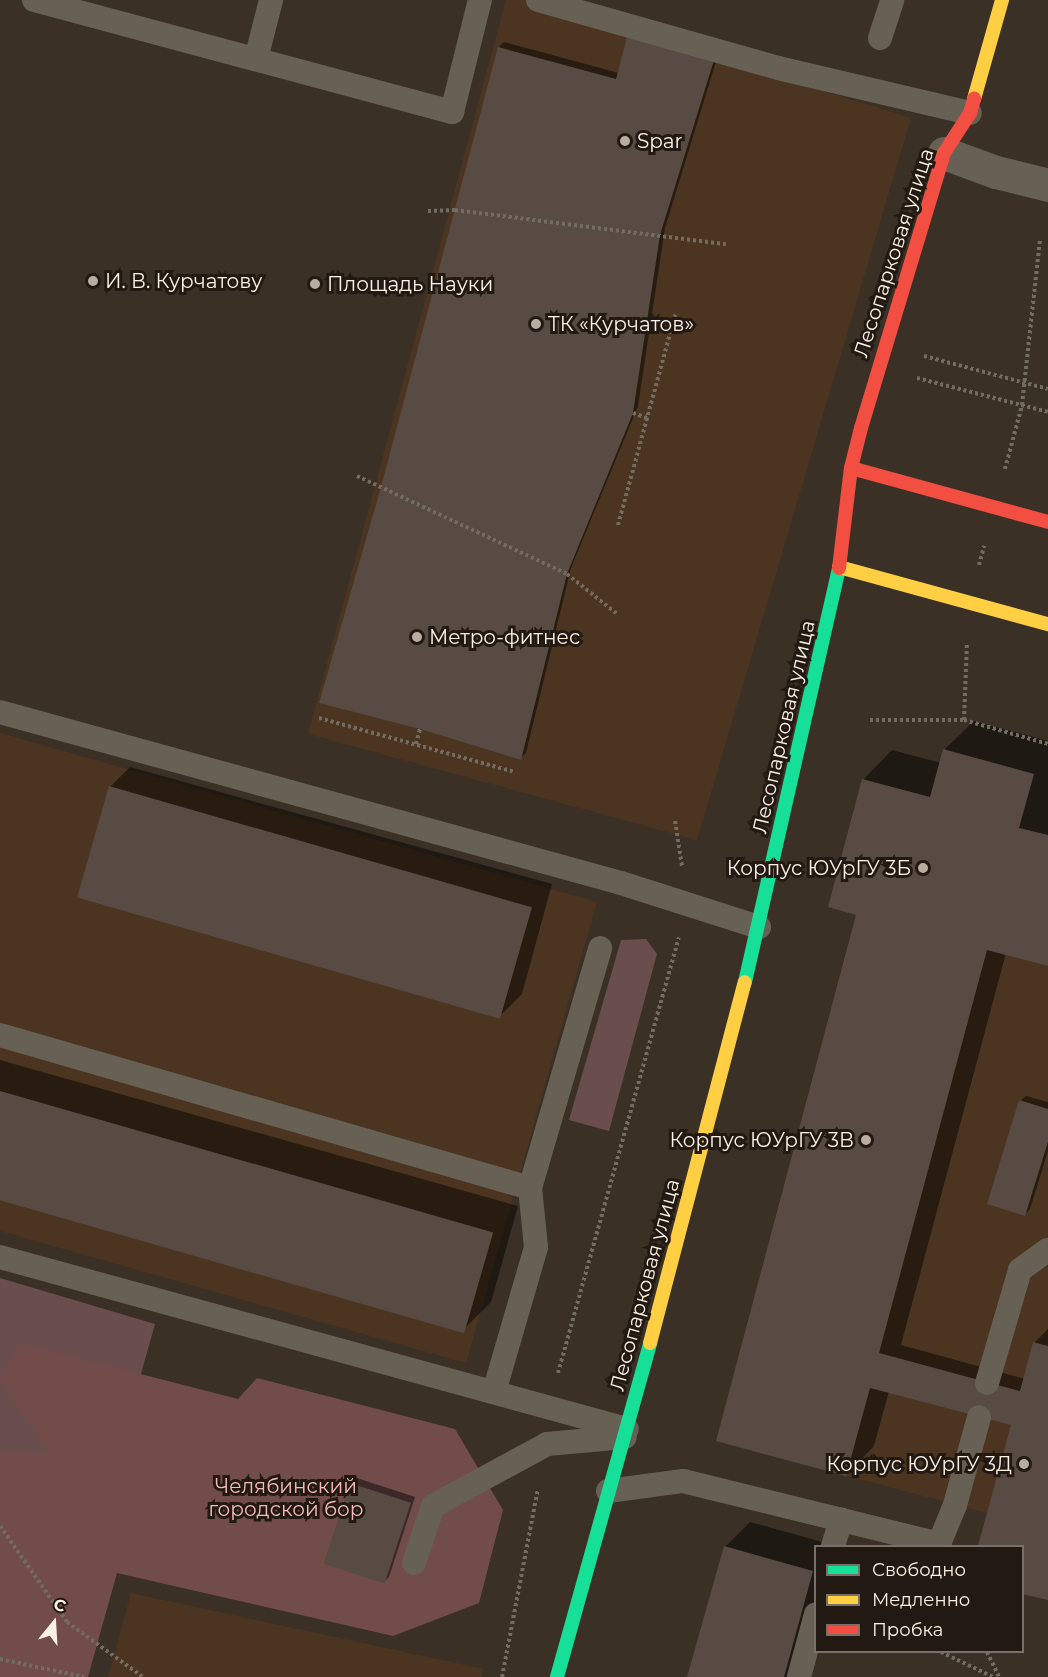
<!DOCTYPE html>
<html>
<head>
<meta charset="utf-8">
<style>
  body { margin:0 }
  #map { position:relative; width:1048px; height:1677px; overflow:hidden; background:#3a3025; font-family:Montserrat,sans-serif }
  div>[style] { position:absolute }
  .built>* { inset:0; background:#4b3520 }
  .green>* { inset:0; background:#6a4e4d }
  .forest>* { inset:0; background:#724c4b }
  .shadow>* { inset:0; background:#0007 }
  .building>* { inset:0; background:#574b43; transform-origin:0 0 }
  .path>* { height:4px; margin-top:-2px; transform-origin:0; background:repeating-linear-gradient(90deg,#726c62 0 3px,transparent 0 6px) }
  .lane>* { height:24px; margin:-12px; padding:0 12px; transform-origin:12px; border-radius:12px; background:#676155 }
  .street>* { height:33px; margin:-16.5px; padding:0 16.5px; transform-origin:16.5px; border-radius:16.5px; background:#676155 }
  .fast>* { height:14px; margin:-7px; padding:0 7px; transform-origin:7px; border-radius:7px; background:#16e098 }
  .slow>* { height:14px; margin:-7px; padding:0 7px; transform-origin:7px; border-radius:7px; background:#ffcf43 }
  .jam>* { height:14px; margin:-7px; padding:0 7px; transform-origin:7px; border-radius:7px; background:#f24e42 }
  .dots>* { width:16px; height:16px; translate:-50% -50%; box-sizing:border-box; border:3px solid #221a12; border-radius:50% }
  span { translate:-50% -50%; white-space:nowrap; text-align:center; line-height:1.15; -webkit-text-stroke:6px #221a12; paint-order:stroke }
  .poi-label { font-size:20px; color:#fdf1e6 }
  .left { translate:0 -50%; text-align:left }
  .right { translate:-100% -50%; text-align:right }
  .street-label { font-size:20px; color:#fdf1e6 }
  .park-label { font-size:20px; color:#f6b9ba }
  .legend { position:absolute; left:814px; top:1545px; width:210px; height:108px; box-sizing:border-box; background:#221a12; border:2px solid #7a7067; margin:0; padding:8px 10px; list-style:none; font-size:18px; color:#fdf1e6 }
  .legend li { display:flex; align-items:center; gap:12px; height:30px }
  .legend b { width:30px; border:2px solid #7a7067 }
  .north { position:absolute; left:24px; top:1593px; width:60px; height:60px; -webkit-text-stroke:4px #221a12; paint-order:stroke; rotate:18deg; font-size:16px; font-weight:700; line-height:24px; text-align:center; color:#fdf1e6 }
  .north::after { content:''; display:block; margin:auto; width:21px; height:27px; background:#fdf1e6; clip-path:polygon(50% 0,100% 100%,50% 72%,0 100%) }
</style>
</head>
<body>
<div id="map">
  <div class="built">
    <div style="clip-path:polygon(506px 0,528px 0,911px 118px,697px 840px,308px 734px)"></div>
    <div style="clip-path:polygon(0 733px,597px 902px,466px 1363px,0 1231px)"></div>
    <div style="clip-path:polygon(943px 749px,1034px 774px,1019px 827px,1048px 835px,1048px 1600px,1023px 1594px,1022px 1546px,978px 1546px,987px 1513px,716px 1441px,856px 915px,828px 907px,862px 779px,930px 797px)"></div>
    <div style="clip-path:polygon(131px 1593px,484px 1669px,481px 1677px,108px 1677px)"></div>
  </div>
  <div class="green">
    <div style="clip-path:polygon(646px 939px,657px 954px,609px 1131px,569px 1120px,621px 940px)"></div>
    <div style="clip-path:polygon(0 1278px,155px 1324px,56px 1677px,0 1677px)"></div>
  </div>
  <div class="forest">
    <div style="clip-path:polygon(20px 1343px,238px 1399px,257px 1378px,455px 1429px,503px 1510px,479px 1603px,393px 1636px,117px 1573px,88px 1677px,0 1677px,0 1452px,49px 1453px,0 1380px,0 1375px)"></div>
  </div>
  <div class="shadow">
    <div style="clip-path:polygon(504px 42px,619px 73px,718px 55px,665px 228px,638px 406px,571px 568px,526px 753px,520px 758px,382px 487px,499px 47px)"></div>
    <div style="clip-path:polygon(974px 721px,1048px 741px,1048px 964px,1006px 953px,901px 1345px,1025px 1379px,1034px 1343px,1048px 1329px,1048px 1599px,1022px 1546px,980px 1546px,1013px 1424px,889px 1391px,874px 1446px,846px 1475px,858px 916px,863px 780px,892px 750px,941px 763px,944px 750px)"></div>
    <div style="clip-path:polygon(130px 767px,552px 884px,522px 994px,502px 1014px,110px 787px)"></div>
    <div style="clip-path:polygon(0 1060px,518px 1206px,491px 1302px,466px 1327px,0 1195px)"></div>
    <div style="clip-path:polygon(1026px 1096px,1048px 1102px,1048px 1151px,1030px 1209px,1025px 1214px,1020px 1101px)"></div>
    <div style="clip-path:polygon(357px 1478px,415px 1497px,389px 1577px,384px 1582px,352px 1484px)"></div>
    <div style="clip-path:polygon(750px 1522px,837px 1546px,816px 1546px,816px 1624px,801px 1677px,689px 1677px,725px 1547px)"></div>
  </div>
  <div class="building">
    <div style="clip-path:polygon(628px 33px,714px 60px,660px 235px,633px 413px,567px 574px,521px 760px,420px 729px,319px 703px,381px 487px,498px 47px,616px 79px)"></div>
    <div style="clip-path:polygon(943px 749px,1034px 774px,1019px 828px,1048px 835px,1048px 966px,987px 950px,879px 1353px,1020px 1391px,1033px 1342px,1048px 1346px,1048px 1600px,1022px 1594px,1022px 1546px,978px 1546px,1011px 1425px,870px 1388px,846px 1476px,716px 1441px,856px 915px,828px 907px,862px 779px,930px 797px)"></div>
    <div style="left:109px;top:786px;width:440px;height:116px;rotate:16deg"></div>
    <div style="left:0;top:1091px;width:513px;height:105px;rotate:16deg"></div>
    <div style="clip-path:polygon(1019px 1100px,1048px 1109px,1048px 1142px,1025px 1216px,987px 1204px)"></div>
    <div style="left:350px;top:1483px;width:64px;height:85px;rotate:18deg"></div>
    <div style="clip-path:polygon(724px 1546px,813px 1571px,784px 1677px,687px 1677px)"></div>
  </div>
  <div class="path">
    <div style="left:428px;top:211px;width:27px;rotate:-2deg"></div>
    <div style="left:455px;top:210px;width:273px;rotate:7.2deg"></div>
    <div style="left:924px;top:356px;width:128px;rotate:14.9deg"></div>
    <div style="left:917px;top:378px;width:135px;rotate:14.5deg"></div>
    <div style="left:633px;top:413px;width:15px;rotate:20deg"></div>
    <div style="left:1005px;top:469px;width:66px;rotate:-75.1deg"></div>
    <div style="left:1022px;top:405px;width:166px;rotate:-83.8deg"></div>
    <div style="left:357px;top:476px;width:232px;rotate:25deg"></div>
    <div style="left:567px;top:574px;width:63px;rotate:38.5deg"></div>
    <div style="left:618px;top:525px;width:218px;rotate:-74.8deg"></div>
    <div style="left:979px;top:565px;width:20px;rotate:-75deg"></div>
    <div style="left:319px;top:718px;width:203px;rotate:15.4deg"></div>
    <div style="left:870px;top:720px;width:94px"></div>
    <div style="left:964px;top:720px;width:87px;rotate:15.9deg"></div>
    <div style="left:964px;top:720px;width:77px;rotate:-87.8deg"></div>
    <div style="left:416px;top:744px;width:16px;rotate:-75deg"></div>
    <div style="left:675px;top:821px;width:46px;rotate:81.2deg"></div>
    <div style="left:558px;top:1373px;width:452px;rotate:-74.5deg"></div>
    <div style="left:0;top:1526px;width:117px;rotate:55.1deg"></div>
    <div style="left:67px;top:1622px;width:94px;rotate:35.9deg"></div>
    <div style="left:941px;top:1652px;width:58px;rotate:25.7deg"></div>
    <div style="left:987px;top:1652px;width:28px;rotate:64deg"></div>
    <div style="left:0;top:1659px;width:86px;rotate:12.1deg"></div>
    <div style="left:502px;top:1677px;width:191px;rotate:-79.2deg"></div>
  </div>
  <div class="lane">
    <div style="left:34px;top:0;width:433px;rotate:15deg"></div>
    <div style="left:452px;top:112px;width:115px;rotate:-76deg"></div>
    <div style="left:538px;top:0;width:249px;rotate:15.8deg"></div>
    <div style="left:778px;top:68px;width:197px;rotate:13.2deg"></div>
    <div style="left:880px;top:38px;width:40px;rotate:-72deg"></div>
    <div style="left:256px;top:59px;width:61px;rotate:-75.7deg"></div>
    <div style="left:0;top:712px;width:644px;rotate:15.4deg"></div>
    <div style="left:621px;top:883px;width:145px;rotate:17.7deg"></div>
    <div style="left:0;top:1035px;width:552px;rotate:16.1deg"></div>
    <div style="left:0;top:1257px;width:650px;rotate:15.34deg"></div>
    <div style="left:987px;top:1383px;width:118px;rotate:-73.7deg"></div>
    <div style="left:1020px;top:1270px;width:34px;rotate:-36deg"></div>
    <div style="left:494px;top:1392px;width:151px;rotate:-73.8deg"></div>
    <div style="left:536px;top:1247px;width:59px;rotate:-95.8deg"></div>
    <div style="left:530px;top:1188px;width:250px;rotate:-73.7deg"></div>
    <div style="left:608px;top:1491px;width:76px;rotate:-7.6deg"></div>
    <div style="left:683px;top:1481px;width:264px;rotate:13.8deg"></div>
    <div style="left:939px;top:1544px;width:42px;rotate:-67.7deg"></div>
    <div style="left:955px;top:1505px;width:91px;rotate:-74.7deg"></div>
    <div style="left:833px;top:1546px;width:28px;rotate:-73deg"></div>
    <div style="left:414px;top:1563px;width:60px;rotate:-71.6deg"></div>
    <div style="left:433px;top:1506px;width:130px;rotate:-28.5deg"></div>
    <div style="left:547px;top:1444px;width:78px;rotate:-5.1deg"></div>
    <div style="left:799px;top:1677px;width:65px;rotate:-74.9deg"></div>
  </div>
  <div class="street">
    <div style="left:944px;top:153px;width:55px;rotate:20.1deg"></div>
    <div style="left:996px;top:172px;width:54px;rotate:14deg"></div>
  </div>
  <div class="fast">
    <div style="left:745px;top:982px;width:425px;rotate:-77.2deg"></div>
    <div style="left:557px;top:1677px;width:347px;rotate:-74.4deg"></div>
  </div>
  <div class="slow">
    <div style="left:974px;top:99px;width:103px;rotate:-74.2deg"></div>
    <div style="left:839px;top:567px;width:217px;rotate:15.3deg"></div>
    <div style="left:650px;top:1343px;width:373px;rotate:-75.3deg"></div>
  </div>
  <div class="jam">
    <div style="left:851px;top:468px;width:204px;rotate:15.3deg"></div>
    <div style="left:839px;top:568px;width:101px;rotate:-83.2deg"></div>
    <div style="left:851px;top:468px;width:41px;rotate:-76deg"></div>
    <div style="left:861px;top:428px;width:287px;rotate:-73.2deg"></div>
    <div style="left:944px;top:153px;width:48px;rotate:-57deg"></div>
    <div style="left:970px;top:113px;width:15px;rotate:-74deg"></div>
  </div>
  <div class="dots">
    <div style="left:625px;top:141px;background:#b9ada2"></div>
    <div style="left:93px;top:281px;background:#b9ada2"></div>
    <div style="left:315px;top:284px;background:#b9ada2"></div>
    <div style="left:536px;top:324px;background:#b9ada2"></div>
    <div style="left:417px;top:637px;background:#b9ada2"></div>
    <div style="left:923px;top:868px;background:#b9ada2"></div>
    <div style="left:866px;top:1140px;background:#b9ada2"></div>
    <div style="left:1024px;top:1464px;background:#b9ada2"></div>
  </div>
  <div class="poi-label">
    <span class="left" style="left:637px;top:141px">Spar</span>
    <span class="left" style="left:105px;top:281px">И. В. Курчатову</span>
    <span class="left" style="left:327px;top:284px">Площадь Науки</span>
    <span class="left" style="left:548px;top:324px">ТК «Курчатов»</span>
    <span class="left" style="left:429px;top:637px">Метро-фитнес</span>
    <span class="right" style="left:911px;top:868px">Корпус ЮУрГУ 3Б</span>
    <span class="right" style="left:854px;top:1140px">Корпус ЮУрГУ 3В</span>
    <span class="right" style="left:1012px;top:1464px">Корпус ЮУрГУ 3Д</span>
  </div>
  <div class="street-label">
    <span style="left:894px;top:253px;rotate:-72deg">Лесопарковая улица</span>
    <span style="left:784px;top:727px;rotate:-77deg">Лесопарковая улица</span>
    <span style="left:645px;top:1285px;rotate:-75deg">Лесопарковая улица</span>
  </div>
  <div class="park-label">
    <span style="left:286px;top:1498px">Челябинский<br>городской бор</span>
  </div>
  <ul class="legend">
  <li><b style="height:8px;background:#16e098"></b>Свободно</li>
  <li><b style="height:8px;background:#ffcf43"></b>Медленно</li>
  <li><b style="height:8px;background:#f24e42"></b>Пробка</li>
  </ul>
  <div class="north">С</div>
</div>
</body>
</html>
